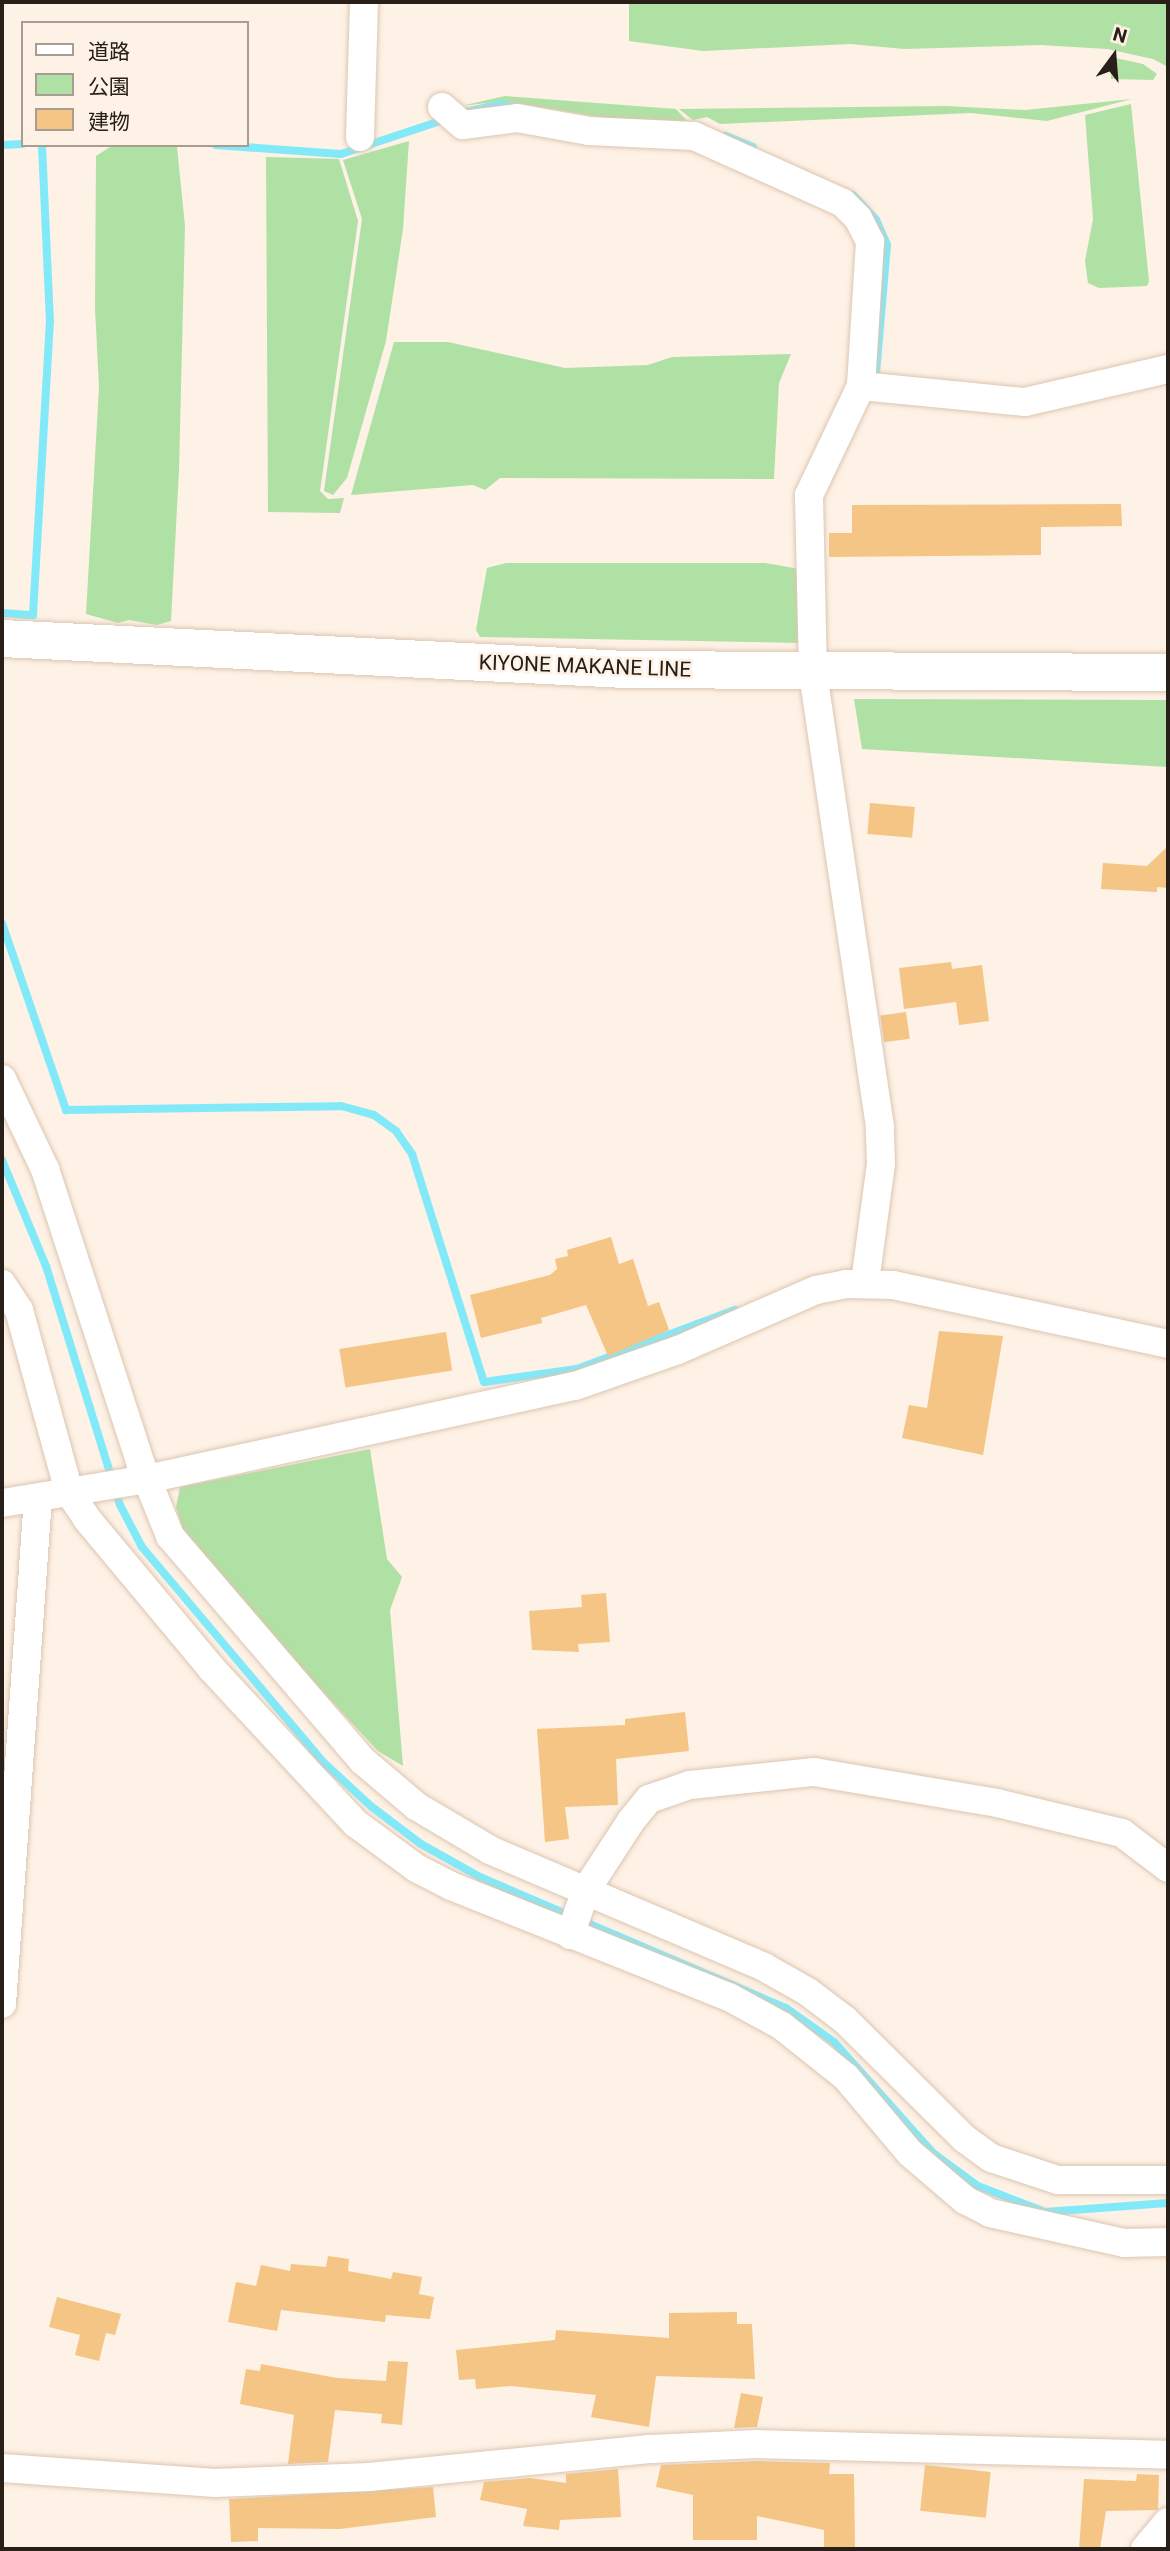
<!DOCTYPE html>
<html>
<head>
<meta charset="utf-8">
<style>
  body { margin:0 }
  #map { position:relative; width:1170px; height:2551px; overflow:hidden; background:#fef1e5; font-family:Roboto,"Noto Sans JP",sans-serif }
  div>[style] { position:absolute }
  .green>* { inset:0; background:#b0e1a4 }
  .stream>* { height:8px; margin:-4px; padding:0 4px; transform-origin:4px; border-radius:4px; background:#82e9f9 }
  .building>* { inset:0; background:#f4c584; transform-origin:0 0 }
  .roads { filter:drop-shadow(0 0 2px #dbc6b1) drop-shadow(0 0 2px #dbc6b1) }
  .minor>* { height:28px; margin:-14px; padding:0 14px; transform-origin:14px; border-radius:14px; background:#fff }
  .major>* { height:37px; margin:-18.5px; padding:0 18.5px; transform-origin:18.5px; border-radius:18.5px; background:#fff }
  span { translate:-50% -50%; white-space:nowrap; text-align:center; line-height:1.15; -webkit-text-stroke:5px #fef1e5; paint-order:stroke }
  .street-label { font-size:21px; color:#282018 }
  .frame { position:absolute; inset:0; border:4px solid #282018; pointer-events:none }
  .legend { position:absolute; left:21px; top:21px; width:228px; height:126px; box-sizing:border-box; background:#fef1e5; border:2px solid #a89d93; margin:0; padding:9px 12px; list-style:none; font-size:21px; color:#282018 }
  .legend li { display:flex; align-items:center; gap:14px; height:35px }
  .legend b { width:35px; border:2px solid #a89d93 }
  .north { position:absolute; left:1079px; top:21px; width:70px; height:70px; -webkit-text-stroke:5px #fef1e5; paint-order:stroke; rotate:16deg; font-size:19px; font-weight:700; line-height:28px; text-align:center; color:#282018 }
  .north::after { content:''; display:block; margin:auto; width:24px; height:32px; background:#282018; clip-path:polygon(50% 0,100% 100%,50% 72%,0 100%) }
</style>
</head>
<body>
<div id="map">
  <div class="green">
    <div style="clip-path:polygon(629px 2px,1168px 2px,1168px 67px,1153px 59px,1107px 49px,1040px 45px,904px 49px,850px 44px,703px 51px,629px 41px)"></div>
    <div style="clip-path:polygon(1111px 57px,1143px 64px,1157px 74px,1153px 80px,1111px 79px)"></div>
    <div style="clip-path:polygon(505px 96px,676px 109px,687px 121px,605px 118px,504px 101px,461px 106px)"></div>
    <div style="clip-path:polygon(1132px 99px,1047px 121px,971px 113px,720px 124px,707px 117px,693px 120px,679px 109px,946px 106px,1025px 110px)"></div>
    <div style="clip-path:polygon(1131px 104px,1149px 281px,1147px 286px,1099px 288px,1088px 283px,1085px 261px,1093px 219px,1085px 115px)"></div>
    <div style="clip-path:polygon(409px 141px,403px 229px,386px 341px,347px 478px,333px 495px,324px 491px,362px 219px,343px 160px)"></div>
    <div style="clip-path:polygon(110px 147px,177px 147px,185px 226px,179px 470px,171px 621px,157px 625px,129px 620px,118px 623px,86px 614px,99px 388px,95px 308px,96px 156px)"></div>
    <div style="clip-path:polygon(266px 157px,339px 159px,358px 221px,320px 491px,328px 499px,344px 498px,340px 513px,268px 512px)"></div>
    <div style="clip-path:polygon(394px 342px,448px 342px,565px 368px,648px 365px,672px 357px,791px 354px,779px 383px,774px 479px,500px 478px,485px 490px,473px 485px,351px 495px)"></div>
    <div style="clip-path:polygon(506px 563px,765px 563px,800px 569px,802px 643px,480px 637px,476px 630px,487px 568px)"></div>
    <div style="clip-path:polygon(854px 699px,1168px 700px,1168px 767px,862px 749px)"></div>
    <div style="clip-path:polygon(370px 1449px,387px 1559px,402px 1577px,390px 1610px,403px 1766px,378px 1751px,209px 1570px,183px 1530px,176px 1507px,180px 1487px)"></div>
  </div>
  <div class="stream">
    <div style="left:462px;top:113px;width:40px;rotate:-13deg"></div>
    <div style="left:501px;top:104px;width:16px;rotate:11deg"></div>
    <div style="left:726px;top:136px;width:29px;rotate:22deg"></div>
    <div style="left:2px;top:145px;width:21px;rotate:-3deg"></div>
    <div style="left:216px;top:145px;width:125px;rotate:4.1deg"></div>
    <div style="left:341px;top:154px;width:111px;rotate:-18.4deg"></div>
    <div style="left:853px;top:195px;width:34px;rotate:47deg"></div>
    <div style="left:876px;top:220px;width:27px;rotate:66deg"></div>
    <div style="left:887px;top:245px;width:140px;rotate:94.9deg"></div>
    <div style="left:2px;top:613px;width:31px;rotate:4deg"></div>
    <div style="left:33px;top:615px;width:293px;rotate:-86.7deg"></div>
    <div style="left:50px;top:322px;width:177px;rotate:-92.6deg"></div>
    <div style="left:2px;top:923px;width:198px;rotate:71.1deg"></div>
    <div style="left:66px;top:1110px;width:275px;rotate:-0.8deg"></div>
    <div style="left:341px;top:1106px;width:34px;rotate:15deg"></div>
    <div style="left:374px;top:1115px;width:27px;rotate:36deg"></div>
    <div style="left:396px;top:1131px;width:28px;rotate:55deg"></div>
    <div style="left:412px;top:1154px;width:239px;rotate:72.5deg"></div>
    <div style="left:484px;top:1382px;width:94px;rotate:-8deg"></div>
    <div style="left:577px;top:1369px;width:169px;rotate:-20.5deg"></div>
    <div style="left:2px;top:1160px;width:115px;rotate:67.5deg"></div>
    <div style="left:46px;top:1266px;width:250px;rotate:72.8deg"></div>
    <div style="left:120px;top:1505px;width:47px;rotate:62.4deg"></div>
    <div style="left:142px;top:1547px;width:281px;rotate:49.9deg"></div>
    <div style="left:323px;top:1762px;width:67px;rotate:42.6deg"></div>
    <div style="left:372px;top:1807px;width:61px;rotate:37.1deg"></div>
    <div style="left:421px;top:1844px;width:68px;rotate:29.2deg"></div>
    <div style="left:480px;top:1877px;width:333px;rotate:23.2deg"></div>
    <div style="left:786px;top:2008px;width:59px;rotate:35.3deg"></div>
    <div style="left:834px;top:2042px;width:149px;rotate:48.3deg"></div>
    <div style="left:933px;top:2153px;width:56px;rotate:36.3deg"></div>
    <div style="left:978px;top:2186px;width:72px;rotate:21.2deg"></div>
    <div style="left:1045px;top:2212px;width:123px;rotate:-4.2deg"></div>
  </div>
  <div class="building">
    <div style="clip-path:polygon(1121px 504px,1122px 526px,1041px 527px,1041px 555px,829px 557px,829px 533px,852px 533px,852px 505px)"></div>
    <div style="left:870px;top:803px;width:45px;height:31px;rotate:5deg"></div>
    <div style="clip-path:polygon(1168px 846px,1168px 888px,1157px 887px,1157px 892px,1101px 889px,1103px 863px,1147px 866px)"></div>
    <div style="clip-path:polygon(951px 962px,952px 969px,982px 965px,989px 1021px,959px 1025px,956px 1002px,904px 1009px,899px 968px)"></div>
    <div style="left:906px;top:1012px;width:27px;height:26px;rotate:82deg"></div>
    <div style="clip-path:polygon(611px 1237px,619px 1264px,633px 1259px,648px 1306px,659px 1302px,669px 1330px,608px 1356px,586px 1305px,541px 1318px,542px 1323px,481px 1338px,470px 1295px,550px 1275px,557px 1269px,555px 1259px,568px 1256px,567px 1250px)"></div>
    <div style="clip-path:polygon(939px 1331px,1003px 1336px,983px 1455px,902px 1438px,909px 1405px,927px 1408px)"></div>
    <div style="left:446px;top:1332px;width:39px;height:108px;rotate:81deg"></div>
    <div style="clip-path:polygon(606px 1593px,610px 1642px,578px 1644px,579px 1652px,532px 1650px,529px 1611px,582px 1607px,581px 1595px)"></div>
    <div style="clip-path:polygon(685px 1712px,689px 1751px,616px 1759px,618px 1805px,565px 1807px,569px 1839px,545px 1842px,537px 1729px,625px 1725px,625px 1719px)"></div>
    <div style="clip-path:polygon(328px 2256px,349px 2259px,348px 2271px,391px 2279px,393px 2272px,422px 2277px,419px 2294px,434px 2297px,430px 2319px,386px 2315px,385px 2322px,281px 2310px,277px 2331px,228px 2322px,236px 2282px,256px 2286px,261px 2265px,290px 2271px,291px 2264px,326px 2267px)"></div>
    <div style="clip-path:polygon(57px 2297px,121px 2314px,115px 2335px,106px 2333px,99px 2361px,75px 2355px,80px 2335px,49px 2327px)"></div>
    <div style="clip-path:polygon(737px 2312px,737px 2324px,752px 2324px,755px 2379px,656px 2376px,649px 2427px,591px 2417px,596px 2395px,511px 2386px,476px 2389px,475px 2379px,459px 2380px,456px 2350px,555px 2340px,556px 2330px,669px 2338px,669px 2313px)"></div>
    <div style="clip-path:polygon(388px 2361px,408px 2362px,402px 2425px,381px 2423px,382px 2414px,335px 2410px,328px 2462px,288px 2464px,294px 2415px,240px 2404px,246px 2369px,260px 2371px,261px 2364px,337px 2378px,386px 2381px)"></div>
    <div style="clip-path:polygon(741px 2393px,763px 2397px,757px 2427px,734px 2428px)"></div>
    <div style="clip-path:polygon(757px 2461px,830px 2463px,829px 2474px,854px 2474px,855px 2548px,824px 2548px,824px 2530px,757px 2516px,757px 2540px,693px 2540px,693px 2495px,656px 2487px,661px 2465px)"></div>
    <div style="left:925px;top:2465px;width:66px;height:46px;rotate:6deg"></div>
    <div style="clip-path:polygon(618px 2469px,621px 2517px,560px 2520px,559px 2530px,523px 2526px,527px 2509px,480px 2500px,484px 2482px,530px 2478px,566px 2483px,566px 2474px)"></div>
    <div style="clip-path:polygon(1137px 2474px,1159px 2475px,1158px 2510px,1106px 2511px,1100px 2549px,1079px 2549px,1084px 2479px,1136px 2481px)"></div>
    <div style="clip-path:polygon(433px 2487px,436px 2517px,340px 2529px,258px 2528px,258px 2541px,231px 2542px,229px 2499px)"></div>
  </div>
  <div class="roads">
    <div class="minor">
      <div style="left:442px;top:107px;width:28px;rotate:41deg"></div>
      <div style="left:463px;top:125px;width:54px;rotate:-7.4deg"></div>
      <div style="left:517px;top:118px;width:73px;rotate:10.2deg"></div>
      <div style="left:589px;top:131px;width:105px;rotate:2.7deg"></div>
      <div style="left:694px;top:136px;width:163px;rotate:24.2deg"></div>
      <div style="left:843px;top:203px;width:21px;rotate:45deg"></div>
      <div style="left:858px;top:218px;width:27px;rotate:63deg"></div>
      <div style="left:870px;top:242px;width:144px;rotate:93.6deg"></div>
      <div style="left:360px;top:137px;width:135px;rotate:-88.3deg"></div>
      <div style="left:2px;top:1079px;width:100px;rotate:64.5deg"></div>
      <div style="left:45px;top:1169px;width:308px;rotate:72deg"></div>
      <div style="left:140px;top:1462px;width:80px;rotate:67.9deg"></div>
      <div style="left:170px;top:1536px;width:296px;rotate:49.4deg"></div>
      <div style="left:363px;top:1761px;width:70px;rotate:40.3deg"></div>
      <div style="left:416px;top:1806px;width:86px;rotate:30.7deg"></div>
      <div style="left:490px;top:1850px;width:298px;rotate:23.1deg"></div>
      <div style="left:764px;top:1967px;width:51px;rotate:29.6deg"></div>
      <div style="left:808px;top:1992px;width:46px;rotate:37.1deg"></div>
      <div style="left:845px;top:2020px;width:169px;rotate:44.8deg"></div>
      <div style="left:965px;top:2139px;width:32px;rotate:36deg"></div>
      <div style="left:991px;top:2158px;width:71px;rotate:18.2deg"></div>
      <div style="left:1058px;top:2180px;width:110px"></div>
      <div style="left:865px;top:1282px;width:119px;rotate:-82.3deg"></div>
      <div style="left:881px;top:1164px;width:37px;rotate:-92deg"></div>
      <div style="left:880px;top:1127px;width:459px;rotate:-98.4deg"></div>
      <div style="left:813px;top:673px;width:178px;rotate:-91.3deg"></div>
      <div style="left:809px;top:495px;width:121px;rotate:-64.5deg"></div>
      <div style="left:861px;top:386px;width:165px;rotate:5.6deg"></div>
      <div style="left:1025px;top:402px;width:147px;rotate:-13deg"></div>
      <div style="left:2px;top:1284px;width:31px;rotate:57deg"></div>
      <div style="left:19px;top:1310px;width:189px;rotate:74.6deg"></div>
      <div style="left:69px;top:1492px;width:32px;rotate:56deg"></div>
      <div style="left:87px;top:1519px;width:194px;rotate:50.2deg"></div>
      <div style="left:211px;top:1668px;width:212px;rotate:47.1deg"></div>
      <div style="left:355px;top:1823px;width:76px;rotate:36.4deg"></div>
      <div style="left:416px;top:1868px;width:39px;rotate:27deg"></div>
      <div style="left:451px;top:1886px;width:299px;rotate:21.8deg"></div>
      <div style="left:729px;top:1997px;width:60px;rotate:28.7deg"></div>
      <div style="left:782px;top:2026px;width:82px;rotate:38.6deg"></div>
      <div style="left:846px;top:2077px;width:99px;rotate:49.9deg"></div>
      <div style="left:910px;top:2153px;width:72px;rotate:40.5deg"></div>
      <div style="left:965px;top:2200px;width:28px;rotate:27deg"></div>
      <div style="left:990px;top:2213px;width:137px;rotate:12.6deg"></div>
      <div style="left:1124px;top:2243px;width:44px;rotate:-1.3deg"></div>
      <div style="left:2px;top:1503px;width:147px;rotate:-9.4deg"></div>
      <div style="left:147px;top:1479px;width:438px;rotate:-12.3deg"></div>
      <div style="left:575px;top:1386px;width:109px;rotate:-19.3deg"></div>
      <div style="left:678px;top:1350px;width:150px;rotate:-23.5deg"></div>
      <div style="left:816px;top:1290px;width:31px;rotate:-11deg"></div>
      <div style="left:846px;top:1284px;width:47px;rotate:1.2deg"></div>
      <div style="left:893px;top:1285px;width:281px;rotate:12.1deg"></div>
      <div style="left:570px;top:1935px;width:48px;rotate:-70.4deg"></div>
      <div style="left:586px;top:1890px;width:82px;rotate:-56.9deg"></div>
      <div style="left:631px;top:1821px;width:28px;rotate:-51deg"></div>
      <div style="left:649px;top:1799px;width:43px;rotate:-18.9deg"></div>
      <div style="left:690px;top:1785px;width:125px;rotate:-6deg"></div>
      <div style="left:814px;top:1772px;width:186px;rotate:9.6deg"></div>
      <div style="left:997px;top:1803px;width:129px;rotate:13.5deg"></div>
      <div style="left:1122px;top:1833px;width:58px;rotate:37.3deg"></div>
      <div style="left:2px;top:2004px;width:507px;rotate:-85.93deg"></div>
      <div style="left:2px;top:2468px;width:214px;rotate:4deg"></div>
      <div style="left:215px;top:2483px;width:154px;rotate:-2.2deg"></div>
      <div style="left:369px;top:2477px;width:284px;rotate:-5.7deg"></div>
      <div style="left:652px;top:2449px;width:105px;rotate:-2.7deg"></div>
      <div style="left:757px;top:2444px;width:411px;rotate:1.5deg"></div>
      <div style="left:1145px;top:2549px;width:35px;rotate:-50deg"></div>
    </div>
    <div class="major">
      <div style="left:2px;top:638px;width:623px;rotate:2.85deg"></div>
      <div style="left:624px;top:669px;width:544px;rotate:0.32deg"></div>
    </div>
  </div>
  <div class="street-label">
    <span style="left:585px;top:666px;rotate:2deg">KIYONE MAKANE LINE</span>
  </div>
  <div class="frame"></div>
  <ul class="legend">
  <li><b style="height:9px;background:#fff"></b>道路</li>
  <li><b style="height:19px;background:#b0e1a4"></b>公園</li>
  <li><b style="height:19px;background:#f4c584"></b>建物</li>
  </ul>
  <div class="north">N</div>
</div>
</body>
</html>
